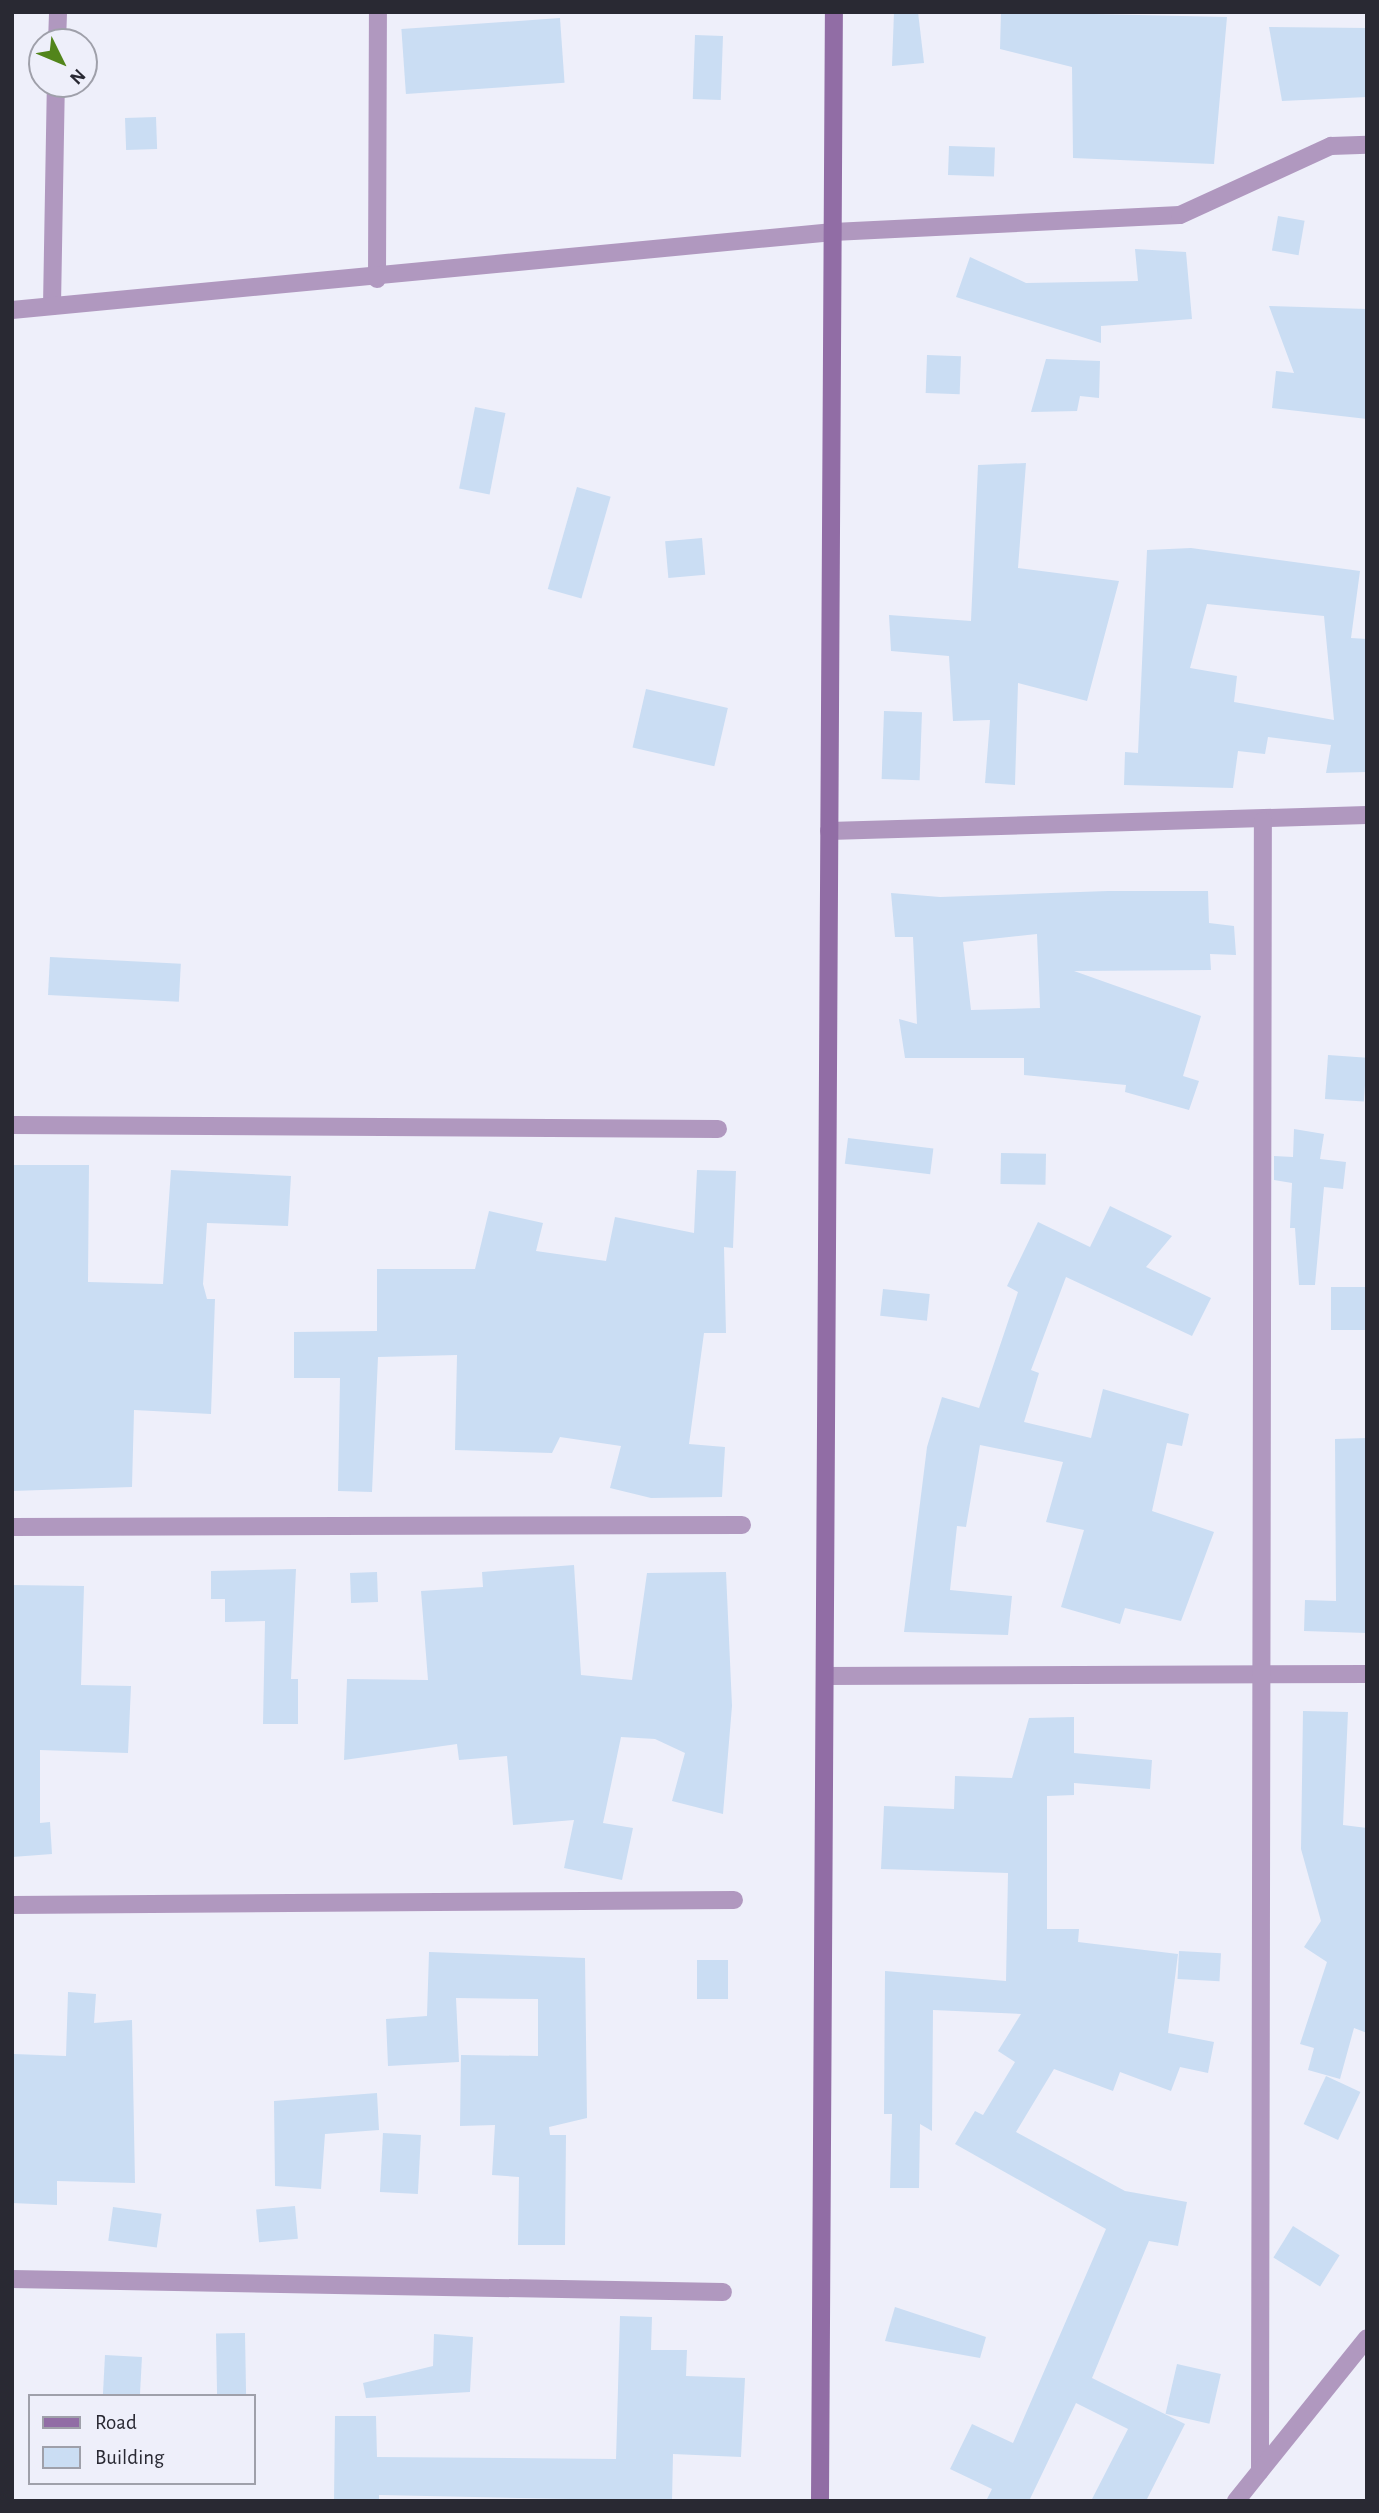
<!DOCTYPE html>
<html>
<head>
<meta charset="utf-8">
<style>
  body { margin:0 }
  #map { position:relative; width:1379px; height:2513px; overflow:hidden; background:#eeeffa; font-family:"Alegreya Sans",sans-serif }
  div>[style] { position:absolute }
  .building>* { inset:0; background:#caddf3; transform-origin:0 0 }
  .street>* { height:18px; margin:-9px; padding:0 9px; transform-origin:9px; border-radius:9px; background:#b098bf }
  .secondary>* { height:18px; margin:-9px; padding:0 9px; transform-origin:9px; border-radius:9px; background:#916da5 }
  span { translate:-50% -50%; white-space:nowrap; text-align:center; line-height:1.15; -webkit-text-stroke:6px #eeeffa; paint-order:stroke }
  .frame { position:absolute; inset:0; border:14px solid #292933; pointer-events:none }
  .legend { position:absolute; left:28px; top:2394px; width:228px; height:91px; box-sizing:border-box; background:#eeeffa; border:2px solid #9fa0aa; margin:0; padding:9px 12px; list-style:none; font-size:21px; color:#292933 }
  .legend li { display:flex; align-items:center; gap:14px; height:35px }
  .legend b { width:35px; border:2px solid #9fa0aa }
  .north { position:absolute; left:28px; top:28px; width:70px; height:70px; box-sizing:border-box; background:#eeeffa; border:2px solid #9fa0aa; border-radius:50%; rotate:133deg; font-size:19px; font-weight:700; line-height:28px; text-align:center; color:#292933 }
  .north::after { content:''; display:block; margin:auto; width:24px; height:32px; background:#52851b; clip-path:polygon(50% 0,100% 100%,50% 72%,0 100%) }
</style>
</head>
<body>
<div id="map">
  <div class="building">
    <div style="clip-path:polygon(894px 12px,918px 12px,924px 63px,892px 66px)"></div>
    <div style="clip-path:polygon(1001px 12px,1227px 17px,1214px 164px,1073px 158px,1072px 67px,1000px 49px)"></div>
    <div style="left:560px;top:18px;width:65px;height:159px;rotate:86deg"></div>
    <div style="clip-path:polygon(1269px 27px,1367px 28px,1367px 97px,1282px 101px)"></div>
    <div style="left:695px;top:35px;width:28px;height:64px;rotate:2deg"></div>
    <div style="left:156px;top:117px;width:32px;height:31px;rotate:88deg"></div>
    <div style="left:949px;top:146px;width:46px;height:29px;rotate:2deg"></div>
    <div style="left:1278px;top:216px;width:27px;height:35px;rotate:10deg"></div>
    <div style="clip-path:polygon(1135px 249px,1186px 252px,1192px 319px,1101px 326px,1101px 343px,956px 297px,970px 257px,1026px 283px,1138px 281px)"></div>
    <div style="clip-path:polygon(1269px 306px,1367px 309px,1367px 419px,1272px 408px,1276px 371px,1294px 373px)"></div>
    <div style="left:927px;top:355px;width:34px;height:38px;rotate:2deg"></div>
    <div style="clip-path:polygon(1046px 359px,1100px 361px,1099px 398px,1080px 396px,1077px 411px,1031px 412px)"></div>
    <div style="left:475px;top:407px;width:31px;height:83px;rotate:11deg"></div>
    <div style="clip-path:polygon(1026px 463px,1018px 568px,1119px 581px,1087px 701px,1018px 683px,1015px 785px,985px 783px,990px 720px,953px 721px,949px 656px,891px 651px,889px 615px,971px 621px,978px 465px)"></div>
    <div style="left:577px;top:487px;width:35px;height:106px;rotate:16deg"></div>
    <div style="left:702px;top:538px;width:37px;height:37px;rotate:85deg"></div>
    <div style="clip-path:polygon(evenodd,1191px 548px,1360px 571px,1351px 638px,1367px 639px,1367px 772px,1326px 773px,1331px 745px,1268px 737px,1265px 754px,1238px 751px,1233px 788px,1124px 785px,1125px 752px,1138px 753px,1147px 550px,1191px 548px,1207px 604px,1324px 616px,1334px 720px,1234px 702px,1237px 676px,1190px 668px,1207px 604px)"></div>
    <div style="left:646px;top:689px;width:84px;height:60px;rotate:13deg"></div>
    <div style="left:884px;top:711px;width:38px;height:68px;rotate:2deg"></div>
    <div style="clip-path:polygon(evenodd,1108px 891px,1208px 891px,1209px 923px,1234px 926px,1236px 955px,1210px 954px,1211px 970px,1074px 971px,1201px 1016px,1183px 1076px,1199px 1081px,1189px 1110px,1125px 1092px,1126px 1085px,1024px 1075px,1024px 1058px,905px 1058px,899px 1019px,917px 1024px,913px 937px,895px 937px,891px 893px,940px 897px,1108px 891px,1037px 934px,1040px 1008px,971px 1010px,963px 942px,1037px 934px)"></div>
    <div style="left:50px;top:957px;width:131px;height:38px;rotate:3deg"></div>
    <div style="left:1328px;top:1055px;width:39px;height:44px;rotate:4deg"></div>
    <div style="clip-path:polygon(1294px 1129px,1324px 1134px,1320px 1159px,1346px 1162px,1343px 1189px,1324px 1187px,1315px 1285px,1299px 1285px,1295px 1228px,1290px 1228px,1292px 1183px,1274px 1180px,1274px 1156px,1293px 1157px)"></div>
    <div style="left:848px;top:1138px;width:86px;height:26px;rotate:7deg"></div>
    <div style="left:1001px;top:1153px;width:45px;height:31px;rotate:1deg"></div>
    <div style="clip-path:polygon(13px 1165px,89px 1165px,88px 1282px,163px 1284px,171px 1170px,291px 1176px,288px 1226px,207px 1223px,203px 1284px,207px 1299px,215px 1299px,211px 1414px,134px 1410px,132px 1487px,12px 1491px)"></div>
    <div style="clip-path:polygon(697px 1170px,736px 1171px,733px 1248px,724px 1247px,726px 1333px,704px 1333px,689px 1444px,725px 1447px,722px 1497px,651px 1498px,610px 1488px,621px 1446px,560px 1437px,552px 1453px,455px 1450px,457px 1355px,378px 1357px,372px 1492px,338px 1491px,340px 1378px,294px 1378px,294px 1332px,377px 1331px,377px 1269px,475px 1269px,489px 1211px,543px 1223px,536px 1251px,606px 1261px,615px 1217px,694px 1233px)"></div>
    <div style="clip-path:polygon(1110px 1206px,1172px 1236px,1146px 1267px,1211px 1298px,1192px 1336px,1066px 1277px,1031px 1370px,1039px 1373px,1024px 1422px,1091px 1438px,1103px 1389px,1189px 1414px,1182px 1446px,1167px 1443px,1152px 1511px,1214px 1532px,1181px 1621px,1125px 1608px,1120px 1624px,1061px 1607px,1084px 1530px,1046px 1522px,1063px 1462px,980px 1445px,966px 1527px,957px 1526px,950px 1590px,1012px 1596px,1008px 1635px,904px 1632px,927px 1447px,942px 1397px,979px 1408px,1018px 1292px,1007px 1286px,1038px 1222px,1090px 1247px)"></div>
    <div style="left:1367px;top:1287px;width:43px;height:36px;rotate:90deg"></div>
    <div style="left:883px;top:1289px;width:47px;height:27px;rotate:6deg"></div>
    <div style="clip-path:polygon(1367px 1438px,1367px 1633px,1304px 1631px,1305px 1600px,1336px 1601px,1335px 1439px)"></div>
    <div style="clip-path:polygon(574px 1565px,581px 1675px,632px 1680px,647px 1573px,726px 1572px,732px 1706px,723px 1814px,672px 1801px,685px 1753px,655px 1739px,621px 1737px,603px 1823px,633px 1828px,622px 1880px,564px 1868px,574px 1820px,513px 1825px,507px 1756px,459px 1760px,457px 1744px,344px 1760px,347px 1679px,428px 1680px,421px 1591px,483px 1587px,482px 1572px)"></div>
    <div style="clip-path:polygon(296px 1569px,291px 1679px,298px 1679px,298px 1724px,263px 1724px,265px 1621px,225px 1622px,225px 1599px,211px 1599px,211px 1571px)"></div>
    <div style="left:377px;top:1572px;width:30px;height:27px;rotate:88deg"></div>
    <div style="clip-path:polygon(12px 1585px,84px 1586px,81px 1685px,131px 1686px,128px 1753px,40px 1750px,40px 1823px,50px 1822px,52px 1854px,12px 1857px)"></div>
    <div style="clip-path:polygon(1303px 1711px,1348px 1712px,1343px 1825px,1367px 1828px,1367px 2033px,1354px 2028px,1340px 2079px,1308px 2070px,1314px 2048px,1300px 2044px,1327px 1962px,1304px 1947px,1321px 1921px,1301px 1849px)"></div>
    <div style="clip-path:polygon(1074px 1717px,1074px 1753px,1152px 1760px,1150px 1789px,1074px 1783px,1074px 1795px,1047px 1796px,1047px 1929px,1079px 1929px,1078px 1942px,1178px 1954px,1168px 2033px,1214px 2042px,1208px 2073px,1180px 2067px,1171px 2091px,1120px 2072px,1113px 2091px,1054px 2069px,1016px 2132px,1125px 2191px,1187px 2202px,1178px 2246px,1149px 2241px,1092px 2378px,1185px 2424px,1146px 2501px,1091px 2501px,1128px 2429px,1076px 2403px,1029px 2501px,986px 2501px,992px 2489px,950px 2469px,972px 2424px,1013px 2443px,1106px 2229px,955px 2144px,975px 2111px,983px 2115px,1015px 2062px,998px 2051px,1021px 2014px,933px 2010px,932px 2131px,920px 2124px,919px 2188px,890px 2188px,892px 2114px,884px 2114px,885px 1971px,1006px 1981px,1008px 1873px,881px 1869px,884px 1806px,954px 1809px,955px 1776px,1012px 1778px,1029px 1718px)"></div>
    <div style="left:1179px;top:1951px;width:42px;height:28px;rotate:3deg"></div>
    <div style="clip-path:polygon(429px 1952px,585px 1958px,587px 2118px,549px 2127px,550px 2135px,566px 2135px,565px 2245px,518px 2245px,519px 2177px,492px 2175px,495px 2125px,460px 2126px,461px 2055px,538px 2056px,538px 1999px,456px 1998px,459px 2062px,388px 2066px,386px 2019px,427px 2016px)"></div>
    <div style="left:697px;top:1960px;width:31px;height:39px"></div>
    <div style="clip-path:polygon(68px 1992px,96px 1994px,94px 2023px,132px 2020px,135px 2183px,57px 2181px,57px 2205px,12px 2203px,14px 2054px,66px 2056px)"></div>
    <div style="left:1326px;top:2076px;width:38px;height:53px;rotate:25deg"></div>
    <div style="clip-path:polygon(377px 2093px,379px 2130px,325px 2134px,321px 2189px,275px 2186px,274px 2101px)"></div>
    <div style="left:383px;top:2133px;width:38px;height:59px;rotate:3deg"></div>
    <div style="left:295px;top:2206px;width:33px;height:39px;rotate:85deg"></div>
    <div style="left:113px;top:2207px;width:49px;height:34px;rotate:8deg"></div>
    <div style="left:1293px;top:2226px;width:55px;height:37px;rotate:32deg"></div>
    <div style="clip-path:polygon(895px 2307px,986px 2337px,980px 2358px,885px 2341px)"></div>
    <div style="clip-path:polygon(620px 2316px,652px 2317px,651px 2350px,687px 2350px,686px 2376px,745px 2378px,741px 2457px,673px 2454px,672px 2501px,379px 2495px,379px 2501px,334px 2501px,335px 2416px,376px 2416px,377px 2457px,616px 2459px)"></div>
    <div style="left:245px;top:2333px;width:63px;height:29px;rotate:89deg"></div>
    <div style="clip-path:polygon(434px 2334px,473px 2337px,470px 2392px,366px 2398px,363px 2383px,433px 2366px)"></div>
    <div style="left:105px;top:2355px;width:37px;height:41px;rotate:3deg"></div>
    <div style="left:1177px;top:2364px;width:45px;height:51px;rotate:13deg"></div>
  </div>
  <div class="street">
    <div style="left:57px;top:42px;width:30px;rotate:-88deg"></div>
    <div style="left:377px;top:279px;width:267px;rotate:-89.8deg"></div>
    <div style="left:52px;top:306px;width:222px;rotate:-89deg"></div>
    <div style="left:12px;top:310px;width:825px;rotate:-5.43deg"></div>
    <div style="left:833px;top:232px;width:347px;rotate:-2.8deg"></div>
    <div style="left:1180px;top:215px;width:166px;rotate:-24.6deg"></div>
    <div style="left:1331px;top:146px;width:36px;rotate:-2deg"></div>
    <div style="left:829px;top:831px;width:538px;rotate:-1.7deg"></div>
    <div style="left:12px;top:1125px;width:706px;rotate:0.32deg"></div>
    <div style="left:12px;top:1527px;width:730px;rotate:-0.16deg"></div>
    <div style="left:825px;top:1676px;width:542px;rotate:-0.21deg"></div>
    <div style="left:12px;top:1905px;width:722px;rotate:-0.4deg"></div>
    <div style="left:12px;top:2279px;width:711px;rotate:1.05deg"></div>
    <div style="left:1260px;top:2471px;width:1650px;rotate:-89.9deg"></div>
    <div style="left:1236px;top:2501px;width:209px;rotate:-51.2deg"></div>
  </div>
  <div class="secondary">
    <div style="left:820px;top:2501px;width:2489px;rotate:-89.68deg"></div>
  </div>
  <div class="frame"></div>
  <ul class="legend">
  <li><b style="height:9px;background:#916da5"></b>Road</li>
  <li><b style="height:19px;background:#caddf3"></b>Building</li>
  </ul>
  <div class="north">N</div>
</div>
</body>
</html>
